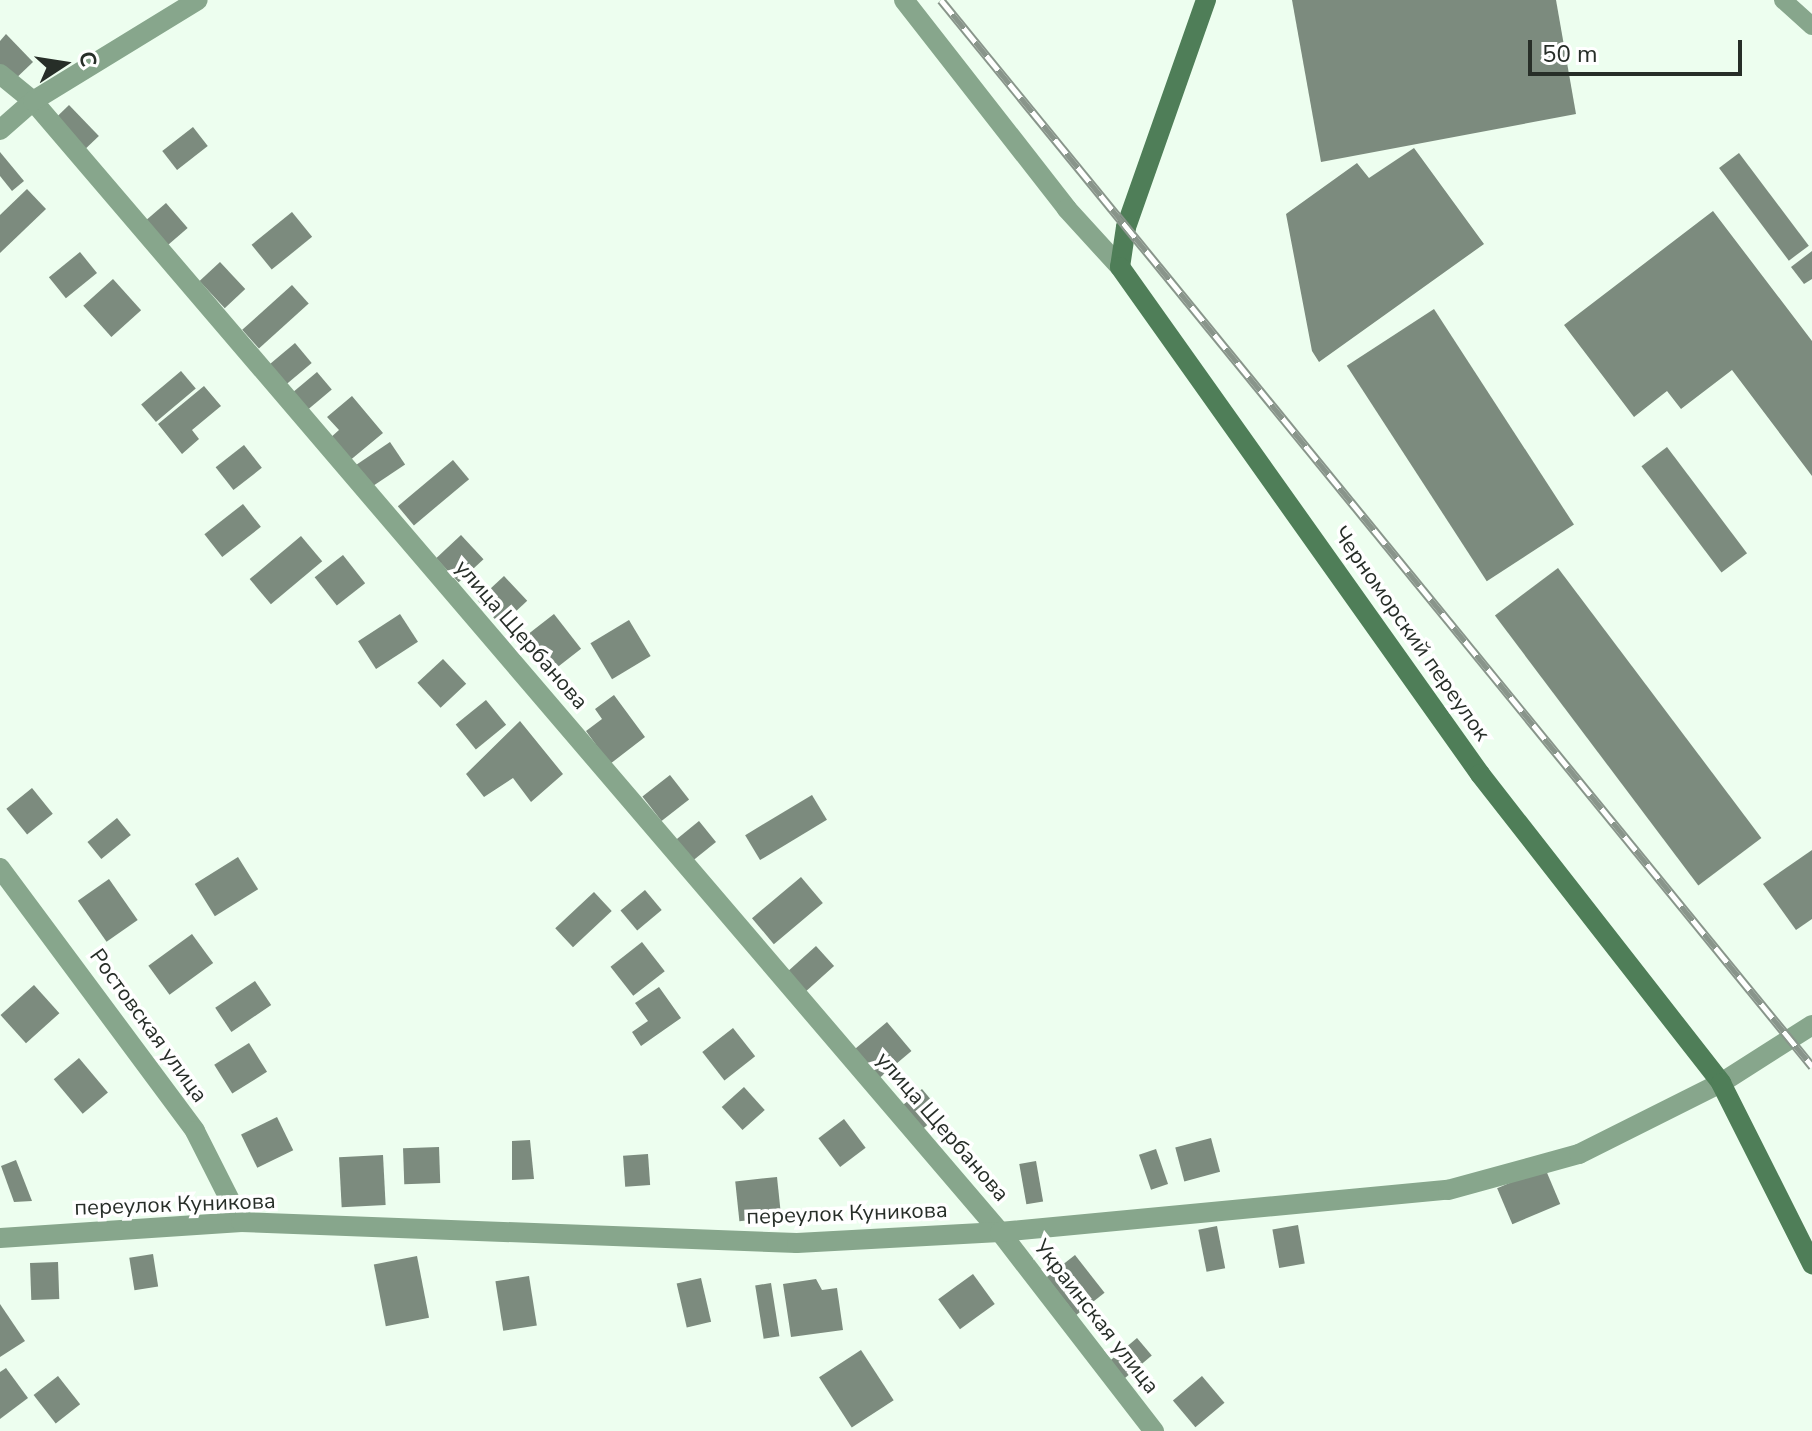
<!DOCTYPE html>
<html>
<head>
<meta charset="utf-8">
<style>
  body { margin:0 }
  #map { position:relative; width:1812px; height:1431px; overflow:hidden; background:#edfeef; font-family:"Nunito Sans",sans-serif }
  div>[style] { position:absolute }
  .building>* { inset:0; background:#7c8b7e; transform-origin:0 0 }
  .lane>* { height:18px; margin:-9px; padding:0 9px; transform-origin:9px; border-radius:9px; background:#87a68c }
  .street>* { height:20px; margin:-10px; padding:0 10px; transform-origin:10px; border-radius:10px; background:#87a68c }
  .secondary>* { height:20px; margin:-10px; padding:0 10px; transform-origin:10px; border-radius:10px; background:#4f7e58 }
  .rail>* { height:9px; margin-top:-4.5px; transform-origin:0; background:repeating-linear-gradient(90deg,#fff 0 18px,#89958b 0 36px); box-sizing:border-box; border-block:2px solid #89958b }
  span { translate:-50% -50%; white-space:nowrap; text-align:center; line-height:1.15; -webkit-text-stroke:7px #fff; paint-order:stroke }
  .street-label { font-size:22px; color:#272e28 }
  .north { position:absolute; left:24px; top:24px; width:80px; height:80px; -webkit-text-stroke:6px #fff; paint-order:stroke; rotate:78deg; font-size:22px; font-weight:700; line-height:32px; text-align:center; color:#272e28 }
  .north::after { content:''; display:block; margin:auto; width:28px; height:36px; background:#272e28; clip-path:polygon(50% 0,100% 100%,50% 72%,0 100%) }
  .scale { position:absolute; left:1528px; top:40px; width:214px; height:36px; box-sizing:border-box; border:4px solid #272e28; border-top:0; padding-left:10px; font-size:24px; line-height:28px; white-space:nowrap; color:#272e28; -webkit-text-stroke:6px #fff; paint-order:stroke }
</style>
</head>
<body>
<div id="map">
  <div class="building">
    <div style="clip-path:polygon(1292px 0,1556px 0,1576px 114px,1321px 162px)"></div>
    <div style="clip-path:polygon(6px 34px,33px 62px,10px 84px,0 74px,0 41px)"></div>
    <div style="left:69px;top:105px;width:43px;height:20px;rotate:46deg"></div>
    <div style="left:193px;top:127px;width:24px;height:39px;rotate:52deg"></div>
    <div style="clip-path:polygon(1414px 148px,1484px 244px,1319px 362px,1312px 351px,1286px 214px,1357px 163px,1369px 178px)"></div>
    <div style="clip-path:polygon(0 152px,24px 181px,12px 191px,0 176px)"></div>
    <div style="left:1739px;top:153px;width:116px;height:25px;rotate:53deg"></div>
    <div style="clip-path:polygon(27px 189px,46px 209px,0 253px,0 215px)"></div>
    <div style="left:166px;top:203px;width:33px;height:28px;rotate:49deg"></div>
    <div style="clip-path:polygon(1713px 211px,1812px 341px,1812px 476px,1732px 370px,1681px 409px,1667px 391px,1634px 417px,1564px 325px)"></div>
    <div style="left:292px;top:212px;width:32px;height:52px;rotate:51deg"></div>
    <div style="clip-path:polygon(1812px 251px,1812px 279px,1804px 284px,1791px 267px)"></div>
    <div style="left:80px;top:252px;width:27px;height:40px;rotate:51deg"></div>
    <div style="left:220px;top:262px;width:37px;height:28px;rotate:47deg"></div>
    <div style="left:113px;top:279px;width:42px;height:40px;rotate:48deg"></div>
    <div style="left:292px;top:285px;width:25px;height:67px;rotate:48deg"></div>
    <div style="left:1434px;top:309px;width:257px;height:104px;rotate:57deg"></div>
    <div style="left:295px;top:343px;width:26px;height:35px;rotate:50deg"></div>
    <div style="left:181px;top:371px;width:23px;height:52px;rotate:50deg"></div>
    <div style="left:317px;top:372px;width:23px;height:33px;rotate:50deg"></div>
    <div style="clip-path:polygon(204px 386px,221px 406px,192px 430px,199px 439px,182px 454px,158px 424px)"></div>
    <div style="clip-path:polygon(352px 396px,383px 433px,348px 462px,329px 439px,339px 430px,327px 417px)"></div>
    <div style="left:390px;top:442px;width:27px;height:41px;rotate:56deg"></div>
    <div style="left:244px;top:445px;width:29px;height:36px;rotate:52deg"></div>
    <div style="left:1667px;top:447px;width:133px;height:32px;rotate:53deg"></div>
    <div style="left:453px;top:460px;width:25px;height:72px;rotate:50deg"></div>
    <div style="left:243px;top:504px;width:29px;height:49px;rotate:52deg"></div>
    <div style="left:461px;top:535px;width:33px;height:34px;rotate:47deg"></div>
    <div style="left:301px;top:536px;width:33px;height:67px;rotate:50deg"></div>
    <div style="left:343px;top:555px;width:36px;height:36px;rotate:52deg"></div>
    <div style="left:1558px;top:568px;width:338px;height:79px;rotate:53deg"></div>
    <div style="left:504px;top:576px;width:34px;height:36px;rotate:47deg"></div>
    <div style="left:400px;top:614px;width:33px;height:50px;rotate:57deg"></div>
    <div style="left:554px;top:614px;width:44px;height:44px;rotate:52deg"></div>
    <div style="left:629px;top:620px;width:42px;height:45px;rotate:59deg"></div>
    <div style="left:443px;top:659px;width:34px;height:35px;rotate:47deg"></div>
    <div style="clip-path:polygon(614px 695px,645px 737px,610px 764px,586px 731px,602px 719px,595px 709px)"></div>
    <div style="left:486px;top:700px;width:32px;height:39px;rotate:51deg"></div>
    <div style="clip-path:polygon(520px 721px,563px 774px,531px 802px,513px 778px,484px 797px,466px 774px)"></div>
    <div style="left:670px;top:775px;width:31px;height:35px;rotate:52deg"></div>
    <div style="left:32px;top:788px;width:33px;height:33px;rotate:51deg"></div>
    <div style="left:812px;top:795px;width:29px;height:78px;rotate:59deg"></div>
    <div style="left:117px;top:818px;width:22px;height:38px;rotate:51deg"></div>
    <div style="left:699px;top:821px;width:27px;height:30px;rotate:51deg"></div>
    <div style="clip-path:polygon(1812px 850px,1812px 919px,1796px 930px,1763px 884px)"></div>
    <div style="left:238px;top:857px;width:38px;height:51px;rotate:58deg"></div>
    <div style="left:801px;top:877px;width:34px;height:64px;rotate:50deg"></div>
    <div style="left:109px;top:879px;width:50px;height:38px;rotate:55deg"></div>
    <div style="left:645px;top:890px;width:26px;height:32px;rotate:50deg"></div>
    <div style="left:594px;top:892px;width:26px;height:53px;rotate:47deg"></div>
    <div style="left:192px;top:934px;width:36px;height:54px;rotate:54deg"></div>
    <div style="left:642px;top:942px;width:37px;height:40px;rotate:52deg"></div>
    <div style="left:816px;top:946px;width:27px;height:40px;rotate:48deg"></div>
    <div style="left:255px;top:981px;width:29px;height:48px;rotate:56deg"></div>
    <div style="left:34px;top:985px;width:38px;height:45px;rotate:48deg"></div>
    <div style="clip-path:polygon(659px 987px,681px 1018px,641px 1046px,632px 1032px,648px 1021px,635px 1003px)"></div>
    <div style="left:887px;top:1022px;width:38px;height:43px;rotate:50deg"></div>
    <div style="left:733px;top:1028px;width:36px;height:39px;rotate:52deg"></div>
    <div style="left:249px;top:1043px;width:34px;height:41px;rotate:58deg"></div>
    <div style="left:79px;top:1058px;width:45px;height:33px;rotate:50deg"></div>
    <div style="left:744px;top:1087px;width:31px;height:30px;rotate:48deg"></div>
    <div style="left:922px;top:1089px;width:31px;height:28px;rotate:50deg"></div>
    <div style="left:277px;top:1117px;width:37px;height:40px;rotate:64deg"></div>
    <div style="left:844px;top:1119px;width:36px;height:32px;rotate:53deg"></div>
    <div style="left:1211px;top:1138px;width:35px;height:37px;rotate:75deg"></div>
    <div style="clip-path:polygon(530px 1140px,534px 1179px,512px 1180px,512px 1141px)"></div>
    <div style="left:439px;top:1147px;width:36px;height:36px;rotate:88deg"></div>
    <div style="left:1156px;top:1149px;width:37px;height:18px;rotate:71deg"></div>
    <div style="left:648px;top:1154px;width:31px;height:25px;rotate:86deg"></div>
    <div style="left:383px;top:1155px;width:50px;height:44px;rotate:87deg"></div>
    <div style="clip-path:polygon(16px 1160px,32px 1201px,14px 1202px,1px 1166px)"></div>
    <div style="left:1036px;top:1161px;width:41px;height:17px;rotate:80deg"></div>
    <div style="left:1545px;top:1168px;width:39px;height:52px;rotate:67deg"></div>
    <div style="left:777px;top:1177px;width:40px;height:42px;rotate:84deg"></div>
    <div style="left:1298px;top:1225px;width:39px;height:26px;rotate:80deg"></div>
    <div style="left:1217px;top:1226px;width:43px;height:19px;rotate:79deg"></div>
    <div style="left:153px;top:1254px;width:33px;height:24px;rotate:81deg"></div>
    <div style="left:1075px;top:1255px;width:48px;height:36px;rotate:52deg"></div>
    <div style="left:417px;top:1256px;width:63px;height:44px;rotate:79deg"></div>
    <div style="left:58px;top:1262px;width:37px;height:28px;rotate:88deg"></div>
    <div style="left:973px;top:1274px;width:37px;height:43px;rotate:54deg"></div>
    <div style="left:529px;top:1276px;width:50px;height:34px;rotate:81deg"></div>
    <div style="left:701px;top:1278px;width:45px;height:25px;rotate:77deg"></div>
    <div style="clip-path:polygon(816px 1279px,822px 1290px,837px 1288px,843px 1330px,791px 1337px,783px 1284px)"></div>
    <div style="left:771px;top:1283px;width:54px;height:16px;rotate:81deg"></div>
    <div style="clip-path:polygon(0 1304px,25px 1341px,0 1357px)"></div>
    <div style="left:1137px;top:1338px;width:23px;height:40px;rotate:50deg"></div>
    <div style="left:861px;top:1350px;width:60px;height:50px;rotate:57deg"></div>
    <div style="clip-path:polygon(6px 1368px,28px 1398px,0 1419px,0 1372px)"></div>
    <div style="left:58px;top:1376px;width:36px;height:31px;rotate:52deg"></div>
    <div style="left:1202px;top:1376px;width:35px;height:38px;rotate:50deg"></div>
  </div>
  <div class="lane">
    <div style="left:1783px;top:0;width:39px;rotate:42deg"></div>
  </div>
  <div class="street">
    <div style="left:904px;top:0;width:265px;rotate:52deg"></div>
    <div style="left:1067px;top:209px;width:79px;rotate:47.6deg"></div>
    <div style="left:0;top:74px;width:43px;rotate:39.3deg"></div>
    <div style="left:33px;top:101px;width:1488px;rotate:49.47deg"></div>
    <div style="left:1000px;top:1232px;width:252px;rotate:52.3deg"></div>
    <div style="left:0;top:130px;width:44px;rotate:-41.3deg"></div>
    <div style="left:33px;top:101px;width:193px;rotate:-31.5deg"></div>
    <div style="left:0;top:868px;width:327px;rotate:53.4deg"></div>
    <div style="left:195px;top:1131px;width:102px;rotate:63.2deg"></div>
    <div style="left:0;top:1238px;width:242px;rotate:-3.8deg"></div>
    <div style="left:241px;top:1222px;width:556px;rotate:2.16deg"></div>
    <div style="left:797px;top:1243px;width:203px;rotate:-3.1deg"></div>
    <div style="left:1000px;top:1232px;width:450px;rotate:-5.4deg"></div>
    <div style="left:1448px;top:1190px;width:136px;rotate:-15.4deg"></div>
    <div style="left:1579px;top:1154px;width:159px;rotate:-26.6deg"></div>
    <div style="left:1721px;top:1083px;width:108px;rotate:-32.5deg"></div>
  </div>
  <div class="secondary">
    <div style="left:1206px;top:0;width:241px;rotate:109.4deg"></div>
    <div style="left:1126px;top:227px;width:40px;rotate:98.5deg"></div>
    <div style="left:1120px;top:267px;width:622px;rotate:54.62deg"></div>
    <div style="left:1480px;top:774px;width:392px;rotate:52deg"></div>
    <div style="left:1721px;top:1083px;width:203px;rotate:63.3deg"></div>
  </div>
  <div class="rail">
    <div style="left:941px;top:0;width:1377px;rotate:50.75deg"></div>
  </div>
  <div class="street-label">
    <span style="left:1411px;top:634px;rotate:55deg">Черноморский переулок</span>
    <span style="left:521px;top:635px;rotate:49deg">улица Щербанова</span>
    <span style="left:148px;top:1026px;rotate:54deg">Ростовская улица</span>
    <span style="left:942px;top:1127px;rotate:49deg">улица Щербанова</span>
    <span style="left:175px;top:1205px;rotate:-2deg">переулок Куникова</span>
    <span style="left:847px;top:1214px;rotate:-2deg">переулок Куникова</span>
    <span style="left:1096px;top:1317px;rotate:52deg">Украинская улица</span>
  </div>
  <div class="north">С</div>
  <div class="scale">50 m</div>
</div>
</body>
</html>
